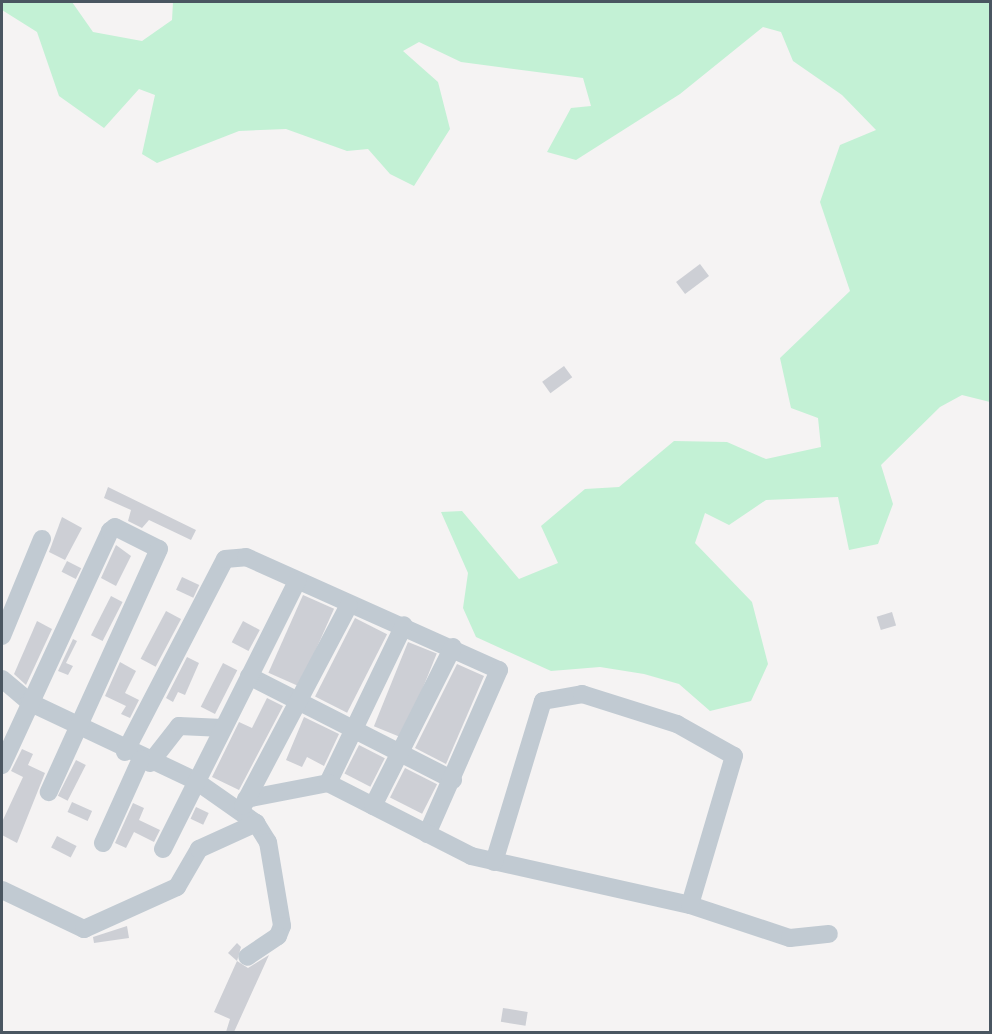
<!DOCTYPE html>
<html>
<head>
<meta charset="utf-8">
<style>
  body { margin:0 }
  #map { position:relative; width:992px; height:1034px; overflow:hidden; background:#f5f3f3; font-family:Jost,sans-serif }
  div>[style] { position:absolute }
  .green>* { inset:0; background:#c3f1d5 }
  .building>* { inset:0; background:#cdcfd5; transform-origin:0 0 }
  .minor>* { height:18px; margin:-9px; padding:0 9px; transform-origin:9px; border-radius:9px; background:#c1cad2 }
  span { translate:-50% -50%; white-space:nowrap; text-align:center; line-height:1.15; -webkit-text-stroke:6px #fff; paint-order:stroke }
  .frame { position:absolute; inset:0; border:3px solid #4a5661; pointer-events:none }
</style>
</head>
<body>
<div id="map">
  <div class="green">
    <div style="clip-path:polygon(2px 2px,72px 2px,93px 32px,142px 41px,172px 20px,173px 2px,990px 2px,990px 402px,962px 395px,940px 407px,881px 465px,893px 504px,878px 544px,849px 550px,838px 497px,766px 500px,729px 525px,705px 513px,695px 543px,752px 602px,768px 664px,751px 701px,710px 711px,679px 684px,644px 674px,600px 667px,551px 671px,476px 637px,463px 608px,468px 573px,441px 512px,462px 511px,519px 579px,558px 563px,541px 526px,585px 489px,619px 487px,674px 441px,727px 442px,766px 459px,821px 447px,818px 418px,791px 408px,780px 358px,850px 291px,820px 202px,840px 145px,876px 130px,842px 95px,793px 61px,781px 32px,763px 27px,680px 94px,576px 160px,547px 152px,571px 108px,591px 106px,583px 78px,461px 62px,419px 42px,403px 51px,438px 82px,450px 129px,414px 186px,390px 174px,368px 149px,347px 151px,286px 129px,239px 131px,157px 163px,142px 154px,155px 95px,139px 89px,104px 128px,59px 96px,37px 32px,2px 10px)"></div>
  </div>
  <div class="building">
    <div style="left:700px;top:264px;width:15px;height:30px;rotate:53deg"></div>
    <div style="left:564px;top:366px;width:14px;height:27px;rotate:54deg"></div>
    <div style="clip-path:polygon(108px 487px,196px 530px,191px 540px,149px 520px,142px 528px,128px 521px,131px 510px,104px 498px)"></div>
    <div style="clip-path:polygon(62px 517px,82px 528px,65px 560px,49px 552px)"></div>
    <div style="clip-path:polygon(116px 545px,131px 556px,116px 586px,101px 578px)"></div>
    <div style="left:67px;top:561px;width:16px;height:12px;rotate:27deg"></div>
    <div style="left:182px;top:577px;width:19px;height:14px;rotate:25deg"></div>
    <div style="left:303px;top:595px;width:34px;height:85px;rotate:24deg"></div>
    <div style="left:111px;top:596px;width:13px;height:44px;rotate:27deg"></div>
    <div style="left:166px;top:611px;width:17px;height:54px;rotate:28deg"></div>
    <div style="left:892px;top:612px;width:14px;height:16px;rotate:73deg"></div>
    <div style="left:355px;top:618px;width:36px;height:88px;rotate:27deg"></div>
    <div style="clip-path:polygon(37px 621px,52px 629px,26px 685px,14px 674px)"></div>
    <div style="left:243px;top:621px;width:19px;height:24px;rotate:28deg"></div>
    <div style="clip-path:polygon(73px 639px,77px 641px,66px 663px,73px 666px,68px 675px,58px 671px)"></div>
    <div style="left:408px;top:642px;width:31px;height:91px;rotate:22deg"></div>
    <div style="clip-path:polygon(187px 657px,199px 663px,185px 695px,178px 692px,173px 702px,166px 698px)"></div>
    <div style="clip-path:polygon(120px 662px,136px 671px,125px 693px,139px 700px,130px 718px,121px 714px,126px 706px,105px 696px)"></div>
    <div style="left:223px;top:663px;width:16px;height:49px;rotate:27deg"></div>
    <div style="clip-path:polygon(457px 664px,484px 676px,446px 764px,415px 748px)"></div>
    <div style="clip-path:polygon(267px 698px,283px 706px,239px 790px,212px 777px,239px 722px,252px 728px)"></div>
    <div style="clip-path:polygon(304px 717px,339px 734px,324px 766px,307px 757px,302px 767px,286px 760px)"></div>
    <div style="left:359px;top:745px;width:29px;height:32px;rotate:27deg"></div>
    <div style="clip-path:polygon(22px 749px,33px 754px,28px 765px,45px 773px,17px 843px,2px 835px,2px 822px,23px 777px,11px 771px)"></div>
    <div style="left:76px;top:760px;width:11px;height:40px;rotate:27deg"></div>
    <div style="left:405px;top:768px;width:36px;height:33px;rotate:27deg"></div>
    <div style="left:72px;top:802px;width:22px;height:11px;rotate:24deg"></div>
    <div style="clip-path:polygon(133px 803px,144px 808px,139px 820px,160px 830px,154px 842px,134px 832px,126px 848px,115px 843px)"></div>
    <div style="left:196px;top:807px;width:14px;height:13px;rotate:25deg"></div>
    <div style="left:57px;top:836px;width:22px;height:13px;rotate:27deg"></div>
    <div style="clip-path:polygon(127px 926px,129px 938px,94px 943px,93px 937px)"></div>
    <div style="clip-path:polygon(237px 943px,241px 947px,237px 961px,228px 953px)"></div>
    <div style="clip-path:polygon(269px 955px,234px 1032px,226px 1032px,230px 1019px,214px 1012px,237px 961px,248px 968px)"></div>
    <div style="left:503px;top:1008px;width:25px;height:14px;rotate:9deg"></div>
  </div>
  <div class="minor">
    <div style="left:2px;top:636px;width:105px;rotate:-67.6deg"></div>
    <div style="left:249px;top:676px;width:229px;rotate:27deg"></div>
    <div style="left:2px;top:679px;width:35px;rotate:40deg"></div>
    <div style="left:29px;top:702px;width:185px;rotate:25.3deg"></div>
    <div style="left:196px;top:781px;width:73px;rotate:35deg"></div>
    <div style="left:256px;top:823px;width:22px;rotate:58deg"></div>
    <div style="left:268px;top:842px;width:85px;rotate:80.5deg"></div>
    <div style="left:282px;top:926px;width:11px;rotate:112deg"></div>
    <div style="left:278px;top:936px;width:37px;rotate:146deg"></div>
    <div style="left:125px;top:752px;width:217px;rotate:-62.6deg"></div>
    <div style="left:225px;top:559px;width:21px;rotate:-5deg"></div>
    <div style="left:246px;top:557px;width:277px;rotate:24.1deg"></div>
    <div style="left:499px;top:670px;width:179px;rotate:113.7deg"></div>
    <div style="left:150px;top:763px;width:47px;rotate:-51.9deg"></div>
    <div style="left:179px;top:726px;width:44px;rotate:2.6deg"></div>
    <div style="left:2px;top:765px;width:258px;rotate:-65.2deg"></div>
    <div style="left:110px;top:531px;width:6px;rotate:-39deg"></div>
    <div style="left:115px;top:527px;width:49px;rotate:26.6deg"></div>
    <div style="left:159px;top:549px;width:267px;rotate:114.4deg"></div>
    <div style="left:328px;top:783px;width:175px;rotate:-64.3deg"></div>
    <div style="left:246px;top:799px;width:84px;rotate:-11deg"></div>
    <div style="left:328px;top:783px;width:161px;rotate:27deg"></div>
    <div style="left:471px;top:856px;width:224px;rotate:12.6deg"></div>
    <div style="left:690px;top:905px;width:105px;rotate:18.3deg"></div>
    <div style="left:790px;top:938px;width:39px;rotate:-6deg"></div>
    <div style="left:243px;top:806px;width:227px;rotate:-62.2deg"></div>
    <div style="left:373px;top:806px;width:178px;rotate:-63.3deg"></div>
    <div style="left:103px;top:843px;width:92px;rotate:-65.7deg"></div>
    <div style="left:163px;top:849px;width:300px;rotate:-63.4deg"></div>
    <div style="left:494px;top:862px;width:168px;rotate:-73.1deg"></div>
    <div style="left:543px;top:701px;width:40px;rotate:-10deg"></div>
    <div style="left:582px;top:694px;width:100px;rotate:17.5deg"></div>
    <div style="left:677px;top:724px;width:65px;rotate:29.3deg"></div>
    <div style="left:734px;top:756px;width:155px;rotate:106.5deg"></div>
    <div style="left:2px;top:890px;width:91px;rotate:25.4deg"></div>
    <div style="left:84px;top:929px;width:102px;rotate:-24.3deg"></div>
    <div style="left:177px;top:887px;width:44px;rotate:-59.9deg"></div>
    <div style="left:199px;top:849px;width:63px;rotate:-24.5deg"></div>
  </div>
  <div class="frame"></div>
</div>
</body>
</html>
